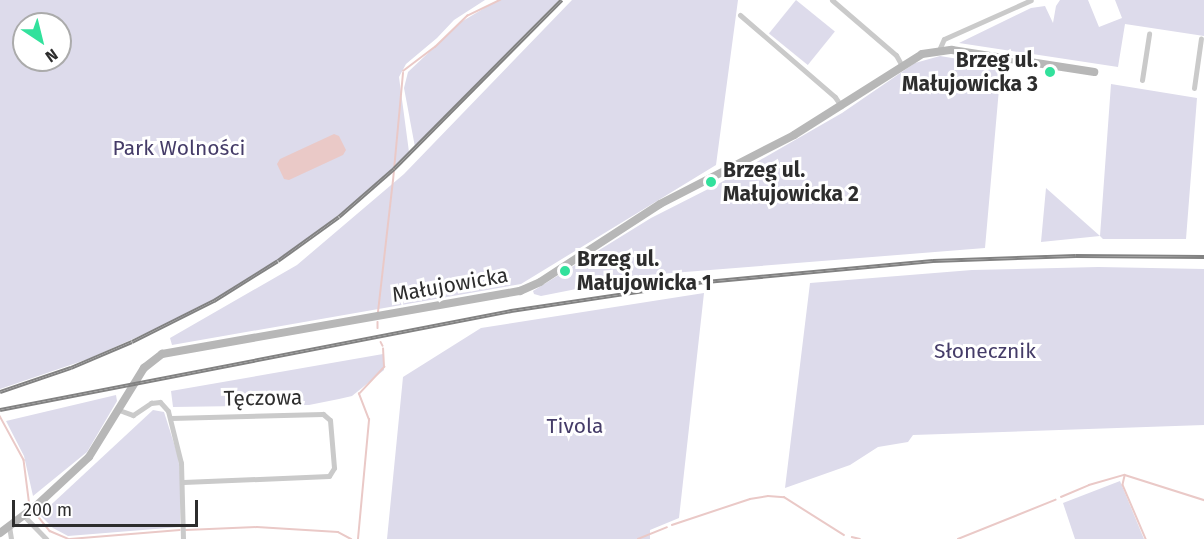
<!DOCTYPE html>
<html>
<head>
<meta charset="utf-8">
<style>
  body { margin:0 }
  #map { position:relative; width:1204px; height:539px; overflow:hidden; background:#fff; font-family:"Fira Sans",sans-serif }
  div>[style] { position:absolute }
  .green>* { inset:0; background:#dddbeb; transform-origin:0 0 }
  .water>* { inset:0; background:#eac9c7 }
  .stream>* { height:1.5px; margin:-0.75px; padding:0 0.75px; transform-origin:0.75px; border-radius:0.75px; background:#eac9c7 }
  .street>* { height:5px; margin:-2.5px; padding:0 2.5px; transform-origin:2.5px; border-radius:2.5px; background:#cacaca }
  .secondary>* { height:8px; margin:-4px; padding:0 4px; transform-origin:4px; border-radius:4px; background:#b7b7b7 }
  .rail>* { height:4px; margin-top:-2px; transform-origin:0; background:repeating-linear-gradient(90deg,#fff 0 4.5px,#828282 0 9px); box-sizing:border-box; border-block:2px solid #828282 }
  .dots>* { width:16px; height:16px; translate:-50% -50%; box-sizing:border-box; border:3px solid #fff; border-radius:50% }
  span { translate:-50% -50%; white-space:nowrap; text-align:center; line-height:1.15; -webkit-text-stroke:6px #fff; paint-order:stroke }
  .poi-label { font-size:21px; color:#2d2d2d; font-weight:700 }
  .right { translate:-100% -50%; text-align:right }
  .left { translate:0 -50%; text-align:left }
  .park-label { font-size:21px; color:#453c68 }
  .street-label { font-size:21px; color:#2d2d2d }
  .north { position:absolute; left:12px; top:12px; width:60px; height:60px; box-sizing:border-box; background:#fff; border:2px solid #ababab; border-radius:50%; rotate:145deg; font-size:16px; font-weight:700; line-height:24px; text-align:center; color:#2d2d2d }
  .north::after { content:''; display:block; margin:auto; width:21px; height:27px; background:#32e19c; clip-path:polygon(50% 0,100% 100%,50% 72%,0 100%) }
  .scale { position:absolute; left:12px; top:500px; width:186px; height:27px; box-sizing:border-box; border:3px solid #2d2d2d; border-top:0; padding-left:8px; font-size:18px; line-height:21px; white-space:nowrap; color:#2d2d2d; -webkit-text-stroke:4px #fff; paint-order:stroke }
</style>
</head>
<body>
<div id="map">
  <div class="green">
    <div style="clip-path:polygon(evenodd,0 0,485px 0,454px 20px,437px 38px,406px 64px,399px 77px,409px 152px,387px 175px,349px 207px,287px 255px,242px 285px,187px 315px,88px 359px,0 389px,0 0,24px 24px,60px 24px,60px 60px,24px 60px,24px 24px)"></div>
    <div style="clip-path:polygon(498px 0,559px 0,415px 147px,404px 88px,408px 72px,461px 22px)"></div>
    <div style="clip-path:polygon(572px 0,738px 0,716px 165px,521px 284px,172px 345px,170px 338px,297px 265px,404px 174px)"></div>
    <div style="left:796px;top:0;width:50px;height:43px;rotate:39deg"></div>
    <div style="clip-path:polygon(1060px 0,1088px 0,1099px 27px,1122px 18px,1115px 0,1204px 0,1204px 36px,1125px 24px,1118px 67px,959px 43px,1031px 8px,1045px 6px,1053px 23px,1056px 6px)"></div>
    <div style="clip-path:polygon(940px 56px,1001px 66px,985px 248px,647px 275px,541px 296px,534px 294px,533px 291px,651px 218px,720px 183px,842px 113px,915px 63px)"></div>
    <div style="clip-path:polygon(1111px 84px,1197px 98px,1186px 239px,1103px 239px,1100px 236px,1041px 242px,1046px 188px,1100px 236px)"></div>
    <div style="clip-path:polygon(1098px 267px,1204px 269px,1204px 425px,913px 435px,908px 442px,878px 447px,850px 465px,785px 488px,810px 283px,972px 270px)"></div>
    <div style="clip-path:polygon(704px 293px,679px 518px,650px 530px,650px 539px,387px 539px,403px 377px,481px 328px)"></div>
    <div style="clip-path:polygon(383px 354px,384px 370px,352px 396px,339px 399px,309px 405px,173px 407px,171px 391px)"></div>
    <div style="clip-path:polygon(116px 395px,117px 401px,87px 452px,33px 496px,24px 456px,6px 421px)"></div>
    <div style="clip-path:polygon(153px 410px,164px 412px,178px 456px,181px 481px,180px 527px,68px 536px,53px 528px,40px 515px)"></div>
    <div style="clip-path:polygon(1120px 481px,1144px 539px,1075px 539px,1063px 503px)"></div>
  </div>
  <div class="water">
    <div style="clip-path:polygon(334px 134px,339px 136px,346px 150px,343px 155px,289px 180px,284px 179px,277px 164px,280px 159px)"></div>
  </div>
  <div class="stream">
    <div style="left:403px;top:71px;width:40px;rotate:-37deg"></div>
    <div style="left:435px;top:47px;width:45px;rotate:-44.1deg"></div>
    <div style="left:467px;top:16px;width:37px;rotate:-26deg"></div>
    <div style="left:378px;top:312px;width:132px;rotate:-83.5deg"></div>
    <div style="left:393px;top:181px;width:108px;rotate:-84.7deg"></div>
    <div style="left:378px;top:322px;width:6px;rotate:90deg"></div>
    <div style="left:381px;top:342px;width:4px;rotate:63deg"></div>
    <div style="left:0;top:416px;width:50px;rotate:61.4deg"></div>
    <div style="left:24px;top:460px;width:47px;rotate:82.7deg"></div>
    <div style="left:1125px;top:476px;width:9px;rotate:103deg"></div>
    <div style="left:1123px;top:485px;width:59px;rotate:66.9deg"></div>
    <div style="left:1061px;top:497px;width:30px;rotate:-23deg"></div>
    <div style="left:1089px;top:485px;width:37px;rotate:-16deg"></div>
    <div style="left:1125px;top:475px;width:83px;rotate:17.6deg"></div>
    <div style="left:33px;top:510px;width:27px;rotate:51deg"></div>
    <div style="left:50px;top:531px;width:21px;rotate:23deg"></div>
    <div style="left:672px;top:525px;width:82px;rotate:-18.4deg"></div>
    <div style="left:750px;top:499px;width:18px;rotate:-9deg"></div>
    <div style="left:768px;top:496px;width:16px;rotate:4deg"></div>
    <div style="left:784px;top:497px;width:71px;rotate:32.3deg"></div>
    <div style="left:186px;top:530px;width:71px;rotate:-2.4deg"></div>
    <div style="left:257px;top:527px;width:81px;rotate:3.5deg"></div>
    <div style="left:338px;top:532px;width:15px;rotate:28deg"></div>
    <div style="left:852px;top:537px;width:8px;rotate:14deg"></div>
    <div style="left:70px;top:539px;width:110px;rotate:-4.7deg"></div>
    <div style="left:358px;top:539px;width:120px;rotate:-84.7deg"></div>
    <div style="left:369px;top:420px;width:28px;rotate:-111deg"></div>
    <div style="left:359px;top:394px;width:37px;rotate:-47deg"></div>
    <div style="left:384px;top:367px;width:18px;rotate:-93deg"></div>
    <div style="left:638px;top:539px;width:31px;rotate:-22deg"></div>
    <div style="left:958px;top:539px;width:105px;rotate:-21.9deg"></div>
  </div>
  <div class="street">
    <div style="left:832px;top:0;width:84px;rotate:40.7deg"></div>
    <div style="left:896px;top:55px;width:13px;rotate:61deg"></div>
    <div style="left:740px;top:15px;width:125px;rotate:40.8deg"></div>
    <div style="left:835px;top:97px;width:11px;rotate:56deg"></div>
    <div style="left:939px;top:50px;width:12px;rotate:-66deg"></div>
    <div style="left:944px;top:39px;width:95px;rotate:-24.1deg"></div>
    <div style="left:1142px;top:80px;width:47px;rotate:-81.3deg"></div>
    <div style="left:1194px;top:88px;width:50px;rotate:-82deg"></div>
    <div style="left:119px;top:410px;width:15px;rotate:20deg"></div>
    <div style="left:133px;top:415px;width:22px;rotate:-34deg"></div>
    <div style="left:151px;top:403px;width:9px;rotate:-6deg"></div>
    <div style="left:160px;top:402px;width:12px;rotate:48deg"></div>
    <div style="left:168px;top:411px;width:54px;rotate:76deg"></div>
    <div style="left:181px;top:463px;width:76px;rotate:88.5deg"></div>
    <div style="left:171px;top:418px;width:152px;rotate:-1.5deg"></div>
    <div style="left:323px;top:414px;width:9px;rotate:41deg"></div>
    <div style="left:330px;top:420px;width:48px;rotate:85.2deg"></div>
    <div style="left:334px;top:468px;width:9px;rotate:122deg"></div>
    <div style="left:329px;top:476px;width:146px;rotate:177.6deg"></div>
    <div style="left:24px;top:516px;width:32px;rotate:46deg"></div>
    <div style="left:9px;top:526px;width:13px;rotate:81deg"></div>
  </div>
  <div class="secondary">
    <div style="left:0;top:533px;width:45px;rotate:-36.9deg"></div>
    <div style="left:36px;top:506px;width:72px;rotate:-42.8deg"></div>
    <div style="left:89px;top:457px;width:105px;rotate:-58.3deg"></div>
    <div style="left:144px;top:368px;width:23px;rotate:-38deg"></div>
    <div style="left:162px;top:354px;width:364px;rotate:-10deg"></div>
    <div style="left:520px;top:291px;width:22px;rotate:-24deg"></div>
    <div style="left:540px;top:282px;width:143px;rotate:-33deg"></div>
    <div style="left:660px;top:204px;width:151px;rotate:-27.2deg"></div>
    <div style="left:794px;top:135px;width:151px;rotate:-32.3deg"></div>
    <div style="left:922px;top:54px;width:30px;rotate:-8deg"></div>
    <div style="left:952px;top:50px;width:144px;rotate:8.8deg"></div>
  </div>
  <div class="rail">
    <div style="left:0;top:392px;width:75px;rotate:-18.7deg"></div>
    <div style="left:71px;top:368px;width:66px;rotate:-23.1deg"></div>
    <div style="left:132px;top:342px;width:92px;rotate:-26.6deg"></div>
    <div style="left:214px;top:301px;width:75px;rotate:-32deg"></div>
    <div style="left:278px;top:261px;width:75px;rotate:-35.8deg"></div>
    <div style="left:339px;top:217px;width:73px;rotate:-41.1deg"></div>
    <div style="left:394px;top:169px;width:238px;rotate:-45.2deg"></div>
    <div style="left:0;top:410px;width:521px;rotate:-10.96deg"></div>
    <div style="left:511px;top:311px;width:197px;rotate:-8.5deg"></div>
    <div style="left:706px;top:282px;width:228px;rotate:-5.3deg"></div>
    <div style="left:933px;top:261px;width:143px;rotate:-2deg"></div>
    <div style="left:1076px;top:256px;width:128px;rotate:0.4deg"></div>
  </div>
  <div class="dots">
    <div style="left:1050px;top:72px;background:#32e19c"></div>
    <div style="left:711px;top:182px;background:#32e19c"></div>
    <div style="left:565px;top:271px;background:#32e19c"></div>
  </div>
  <div class="poi-label">
    <span class="right" style="left:1038px;top:72px">Brzeg ul.<br>Małujowicka 3</span>
    <span class="left" style="left:723px;top:182px">Brzeg ul.<br>Małujowicka 2</span>
    <span class="left" style="left:577px;top:271px">Brzeg ul.<br>Małujowicka 1</span>
  </div>
  <div class="park-label">
    <span style="left:179px;top:148px">Park Wolności</span>
    <span style="left:985px;top:351px">Słonecznik</span>
    <span style="left:575px;top:426px">Tivola</span>
  </div>
  <div class="street-label">
    <span style="left:450px;top:285px;rotate:-10deg">Małujowicka</span>
    <span style="left:263px;top:398px;rotate:-1deg">Tęczowa</span>
  </div>
  <div class="north">N</div>
  <div class="scale">200 m</div>
</div>
</body>
</html>
